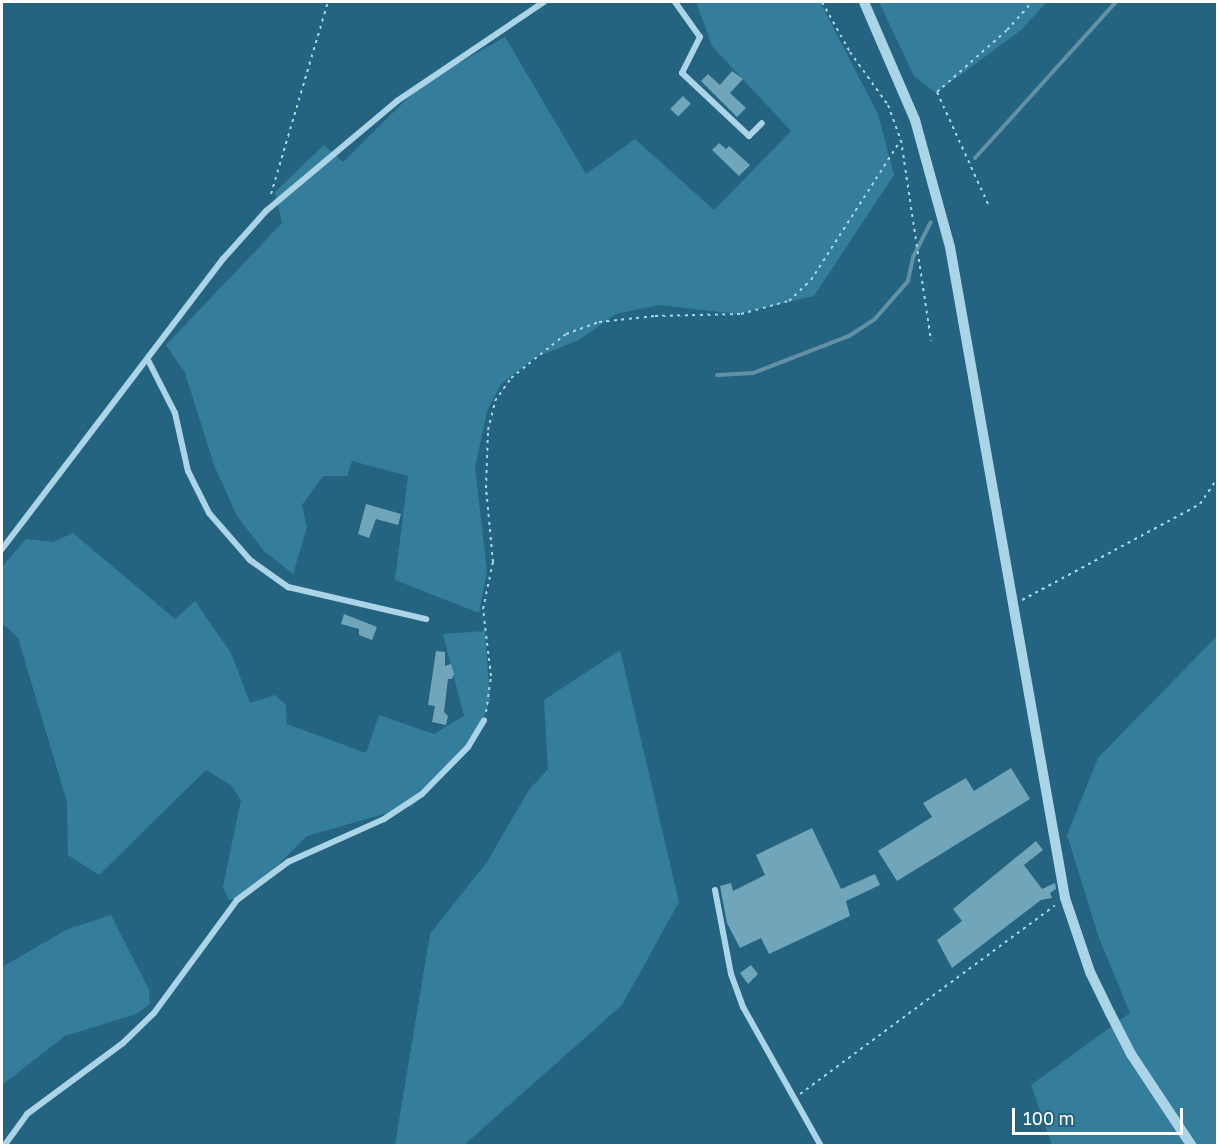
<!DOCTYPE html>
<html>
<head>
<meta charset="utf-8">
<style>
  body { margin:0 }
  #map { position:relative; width:1219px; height:1147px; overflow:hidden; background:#246480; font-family:"Golos Text",sans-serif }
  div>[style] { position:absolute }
  .green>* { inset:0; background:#347e9c }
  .stream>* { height:4px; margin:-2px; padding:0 2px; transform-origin:2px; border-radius:2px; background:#6390a3 }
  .building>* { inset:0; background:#71a5ba; transform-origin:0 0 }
  .path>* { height:2px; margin-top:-1px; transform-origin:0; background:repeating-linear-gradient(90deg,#abd5e7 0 3px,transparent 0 7.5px) }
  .minor>* { height:6px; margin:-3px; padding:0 3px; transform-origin:3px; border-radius:3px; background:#abd5e7 }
  .tertiary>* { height:10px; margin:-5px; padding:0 5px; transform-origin:5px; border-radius:5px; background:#abd5e7 }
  span { translate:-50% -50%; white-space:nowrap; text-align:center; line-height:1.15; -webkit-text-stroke:6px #246480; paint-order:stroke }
  .frame { position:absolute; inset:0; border:3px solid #fff; pointer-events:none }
  .scale { position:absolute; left:1012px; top:1108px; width:171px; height:27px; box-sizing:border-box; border:3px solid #fff; border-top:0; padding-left:8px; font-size:18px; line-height:21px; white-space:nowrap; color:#fff; -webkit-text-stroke:4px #246480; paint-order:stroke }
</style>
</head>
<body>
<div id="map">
  <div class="green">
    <div style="clip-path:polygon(696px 2px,820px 2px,878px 114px,894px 175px,814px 296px,738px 314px,659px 305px,616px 314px,579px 340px,536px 357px,501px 384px,487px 411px,475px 468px,487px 571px,479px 613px,395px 580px,408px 476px,352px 461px,347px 476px,323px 476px,302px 505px,307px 527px,293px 574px,264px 551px,237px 516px,214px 465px,185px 373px,166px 345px,282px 223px,275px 192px,324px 145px,343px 162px,422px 84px,505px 37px,586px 174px,635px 139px,714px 210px,791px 131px,712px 46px)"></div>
    <div style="clip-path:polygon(879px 2px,1047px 2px,1021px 30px,936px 93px,914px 76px)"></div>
    <div style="clip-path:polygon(73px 533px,175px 619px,195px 601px,231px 653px,250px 703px,275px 695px,286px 705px,287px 724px,366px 753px,379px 715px,434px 734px,464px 716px,443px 634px,485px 631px,490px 701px,479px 728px,455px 765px,412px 806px,307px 836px,244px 898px,229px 900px,223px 887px,241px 800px,231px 785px,206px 770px,99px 875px,68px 855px,67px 802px,18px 638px,2px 623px,2px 567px,26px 539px,53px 542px)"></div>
    <div style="clip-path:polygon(1217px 636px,1217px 1145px,1052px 1145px,1031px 1085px,1130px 1013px,1099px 938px,1067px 835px,1098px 758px)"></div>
    <div style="clip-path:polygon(620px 650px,679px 902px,622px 1005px,464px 1145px,395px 1145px,430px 934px,487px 862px,529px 790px,548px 769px,544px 700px)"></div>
    <div style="clip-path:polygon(111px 915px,149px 990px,150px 1004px,136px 1014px,65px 1036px,2px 1085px,2px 967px,68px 929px)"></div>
  </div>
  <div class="stream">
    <div style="left:975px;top:158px;width:210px;rotate:-47.9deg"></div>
    <div style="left:717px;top:375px;width:36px;rotate:-3deg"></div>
    <div style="left:753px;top:373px;width:103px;rotate:-21.1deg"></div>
    <div style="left:849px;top:336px;width:30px;rotate:-33deg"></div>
    <div style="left:874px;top:320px;width:52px;rotate:-48.9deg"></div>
    <div style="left:908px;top:281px;width:25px;rotate:-78deg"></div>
    <div style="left:913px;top:257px;width:39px;rotate:-63deg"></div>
  </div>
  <div class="building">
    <div style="clip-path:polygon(732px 71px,743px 79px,730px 93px,746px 108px,737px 117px,701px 81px,708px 74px,720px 85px)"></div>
    <div style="left:683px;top:96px;width:11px;height:18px;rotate:45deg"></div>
    <div style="clip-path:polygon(719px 143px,726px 149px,729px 146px,750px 165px,739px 176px,712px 150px)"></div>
    <div style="clip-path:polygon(366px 504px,401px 514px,398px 525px,376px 519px,369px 538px,358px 534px)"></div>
    <div style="clip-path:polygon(344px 614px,377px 627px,372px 640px,359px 635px,359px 629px,341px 624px)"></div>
    <div style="clip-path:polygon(436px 651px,445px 652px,445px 666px,451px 664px,454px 674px,452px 679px,448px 679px,444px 712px,448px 716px,446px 725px,432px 722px,435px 706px,428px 705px)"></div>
    <div style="clip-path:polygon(1011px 768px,1030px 799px,897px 881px,878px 851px,932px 817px,923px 803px,966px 778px,974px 791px)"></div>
    <div style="clip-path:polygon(812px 828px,841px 889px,875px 874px,880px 885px,846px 901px,850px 916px,769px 954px,761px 938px,740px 948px,727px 923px,720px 886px,731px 883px,733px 891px,765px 875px,756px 855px)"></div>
    <div style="clip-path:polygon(1036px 841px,1043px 850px,1024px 865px,1042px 889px,1055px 883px,1056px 889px,1050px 893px,1052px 898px,1041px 900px,952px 968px,937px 940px,962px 921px,953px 909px)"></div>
    <div style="clip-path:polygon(751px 965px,758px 974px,748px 984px,740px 973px)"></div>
  </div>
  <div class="path">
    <div style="left:822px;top:2px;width:57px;rotate:60.8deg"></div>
    <div style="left:850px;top:52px;width:65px;rotate:54.4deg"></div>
    <div style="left:888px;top:105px;width:37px;rotate:70deg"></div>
    <div style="left:901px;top:140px;width:203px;rotate:81.5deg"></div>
    <div style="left:271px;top:194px;width:200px;rotate:-73.5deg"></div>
    <div style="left:988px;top:204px;width:123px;rotate:-114.5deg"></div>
    <div style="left:937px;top:92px;width:94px;rotate:-41.5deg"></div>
    <div style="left:1007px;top:30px;width:38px;rotate:-48deg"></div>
    <div style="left:1022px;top:600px;width:202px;rotate:-28.3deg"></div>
    <div style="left:1200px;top:504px;width:32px;rotate:-56deg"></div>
    <div style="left:486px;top:712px;width:36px;rotate:-82deg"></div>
    <div style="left:491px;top:676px;width:67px;rotate:-96.8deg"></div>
    <div style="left:483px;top:609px;width:48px;rotate:-78deg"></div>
    <div style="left:493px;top:562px;width:74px;rotate:-95.4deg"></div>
    <div style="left:486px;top:488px;width:58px;rotate:-88deg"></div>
    <div style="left:488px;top:430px;width:30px;rotate:-76deg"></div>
    <div style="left:495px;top:401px;width:28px;rotate:-55deg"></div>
    <div style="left:511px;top:378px;width:70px;rotate:-38.7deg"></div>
    <div style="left:566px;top:334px;width:35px;rotate:-20deg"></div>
    <div style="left:599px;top:322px;width:56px;rotate:-6.1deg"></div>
    <div style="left:655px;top:316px;width:86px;rotate:-1.3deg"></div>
    <div style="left:741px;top:314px;width:50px;rotate:-15.2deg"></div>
    <div style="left:789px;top:301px;width:30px;rotate:-44deg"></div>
    <div style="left:811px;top:280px;width:166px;rotate:-57.3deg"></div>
    <div style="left:800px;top:1094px;width:317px;rotate:-36.5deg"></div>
  </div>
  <div class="minor">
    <div style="left:675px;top:2px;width:43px;rotate:54.5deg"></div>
    <div style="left:700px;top:37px;width:40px;rotate:116.6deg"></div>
    <div style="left:682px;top:73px;width:92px;rotate:43.2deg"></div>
    <div style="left:749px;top:136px;width:18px;rotate:-45deg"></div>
    <div style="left:148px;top:360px;width:59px;rotate:63deg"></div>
    <div style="left:175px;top:413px;width:59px;rotate:77.4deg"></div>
    <div style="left:188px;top:471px;width:47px;rotate:63.4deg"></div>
    <div style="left:209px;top:513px;width:62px;rotate:48.9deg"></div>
    <div style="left:250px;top:560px;width:47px;rotate:35.4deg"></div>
    <div style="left:288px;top:587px;width:142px;rotate:13.1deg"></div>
    <div style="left:2px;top:549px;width:365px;rotate:-52.7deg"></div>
    <div style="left:223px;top:259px;width:64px;rotate:-48.1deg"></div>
    <div style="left:266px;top:211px;width:171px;rotate:-40deg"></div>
    <div style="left:397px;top:101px;width:177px;rotate:-34deg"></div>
    <div style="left:715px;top:890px;width:86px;rotate:79.2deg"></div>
    <div style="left:731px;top:974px;width:35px;rotate:70deg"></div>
    <div style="left:743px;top:1007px;width:159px;rotate:60.7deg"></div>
    <div style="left:4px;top:1146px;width:39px;rotate:-54deg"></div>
    <div style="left:27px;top:1114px;width:119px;rotate:-36.5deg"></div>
    <div style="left:123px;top:1043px;width:43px;rotate:-44.1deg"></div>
    <div style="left:154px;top:1013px;width:140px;rotate:-53.7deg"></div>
    <div style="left:237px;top:900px;width:64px;rotate:-36.7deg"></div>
    <div style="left:288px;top:862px;width:105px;rotate:-24.1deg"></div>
    <div style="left:384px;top:819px;width:45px;rotate:-33.3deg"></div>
    <div style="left:422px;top:794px;width:66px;rotate:-45.6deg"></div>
    <div style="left:468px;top:747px;width:31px;rotate:-59deg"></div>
  </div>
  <div class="tertiary">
    <div style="left:864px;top:2px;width:129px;rotate:66.6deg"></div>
    <div style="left:915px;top:120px;width:132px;rotate:74.6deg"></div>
    <div style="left:950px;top:247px;width:661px;rotate:79.98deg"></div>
    <div style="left:1065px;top:898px;width:78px;rotate:71.3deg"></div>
    <div style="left:1090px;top:972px;width:46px;rotate:64deg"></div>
    <div style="left:1110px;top:1013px;width:46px;rotate:62.9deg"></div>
    <div style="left:1131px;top:1054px;width:110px;rotate:56.5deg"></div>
  </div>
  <div class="frame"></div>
  <div class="scale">100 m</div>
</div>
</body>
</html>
